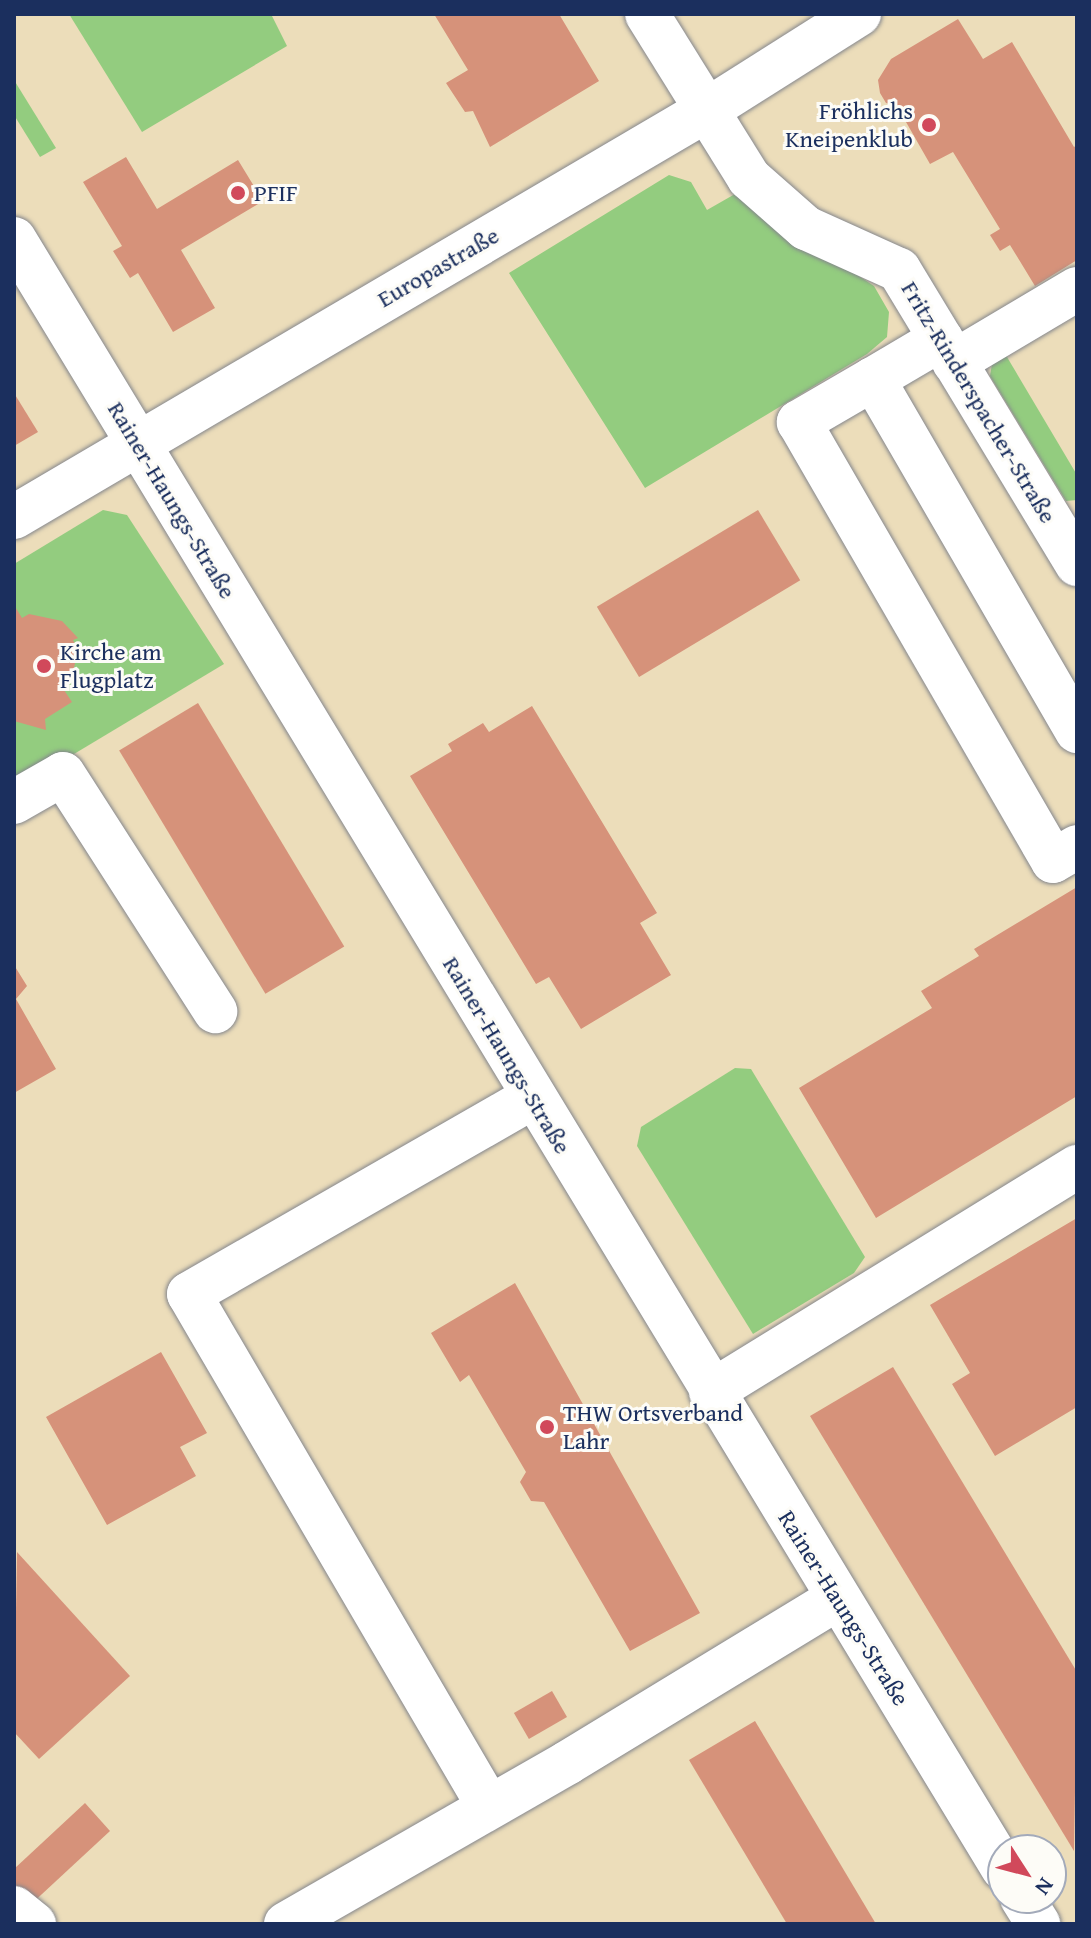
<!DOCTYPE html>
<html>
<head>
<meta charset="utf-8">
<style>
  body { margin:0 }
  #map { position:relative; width:1091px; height:1938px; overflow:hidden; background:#ecddba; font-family:"Gentium Book Plus",serif }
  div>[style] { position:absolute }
  .green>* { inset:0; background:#93cc7f }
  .building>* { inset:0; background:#d6927a; transform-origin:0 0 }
  .roads { filter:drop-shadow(0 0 2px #84868c) drop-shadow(0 0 2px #84868c) }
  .minor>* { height:44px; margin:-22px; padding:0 22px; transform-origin:22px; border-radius:22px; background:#fff }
  .dots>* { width:22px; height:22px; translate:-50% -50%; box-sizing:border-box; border:4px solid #fdfcf7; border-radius:50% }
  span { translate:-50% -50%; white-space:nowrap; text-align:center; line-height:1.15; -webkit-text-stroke:6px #fdfcf7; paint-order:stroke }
  .poi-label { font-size:24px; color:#1b2f5e }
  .right { translate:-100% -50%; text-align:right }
  .left { translate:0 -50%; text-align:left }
  .street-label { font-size:24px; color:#1b2f5e }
  .frame { position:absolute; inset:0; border:16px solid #1b2f5e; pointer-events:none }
  .north { position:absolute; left:987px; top:1834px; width:80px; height:80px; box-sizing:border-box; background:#fdfcf7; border:2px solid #a3aaba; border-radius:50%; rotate:126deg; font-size:22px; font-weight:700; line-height:32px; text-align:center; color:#1b2f5e }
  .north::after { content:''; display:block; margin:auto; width:28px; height:36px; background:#d1495b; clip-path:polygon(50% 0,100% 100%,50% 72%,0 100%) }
</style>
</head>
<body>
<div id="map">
  <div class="green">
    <div style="clip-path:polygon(69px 14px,271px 14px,287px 46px,142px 132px)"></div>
    <div style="clip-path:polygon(14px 80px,56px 148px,40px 157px,14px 115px)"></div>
    <div style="clip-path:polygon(669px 175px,691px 182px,707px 210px,735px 194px,874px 286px,889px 312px,887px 337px,867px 354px,645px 488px,509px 273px)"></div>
    <div style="clip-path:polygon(1004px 352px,1077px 475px,1077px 500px,1066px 501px,990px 376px,992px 364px)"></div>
    <div style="clip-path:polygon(103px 510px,127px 515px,224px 664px,14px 790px,14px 564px)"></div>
    <div style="clip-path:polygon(735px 1068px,751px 1069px,865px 1257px,854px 1273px,753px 1334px,637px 1146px,641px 1127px)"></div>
  </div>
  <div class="building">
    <div style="clip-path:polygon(434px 14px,559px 14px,599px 81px,490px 147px,473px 111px,465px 112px,446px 83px,468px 70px)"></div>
    <div style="clip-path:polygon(958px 19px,983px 59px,1012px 42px,1074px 147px,1077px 145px,1077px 260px,1035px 286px,1010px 245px,1000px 251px,990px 235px,1000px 229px,953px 152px,930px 164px,902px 115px,909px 110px,886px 103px,880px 93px,878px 80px,891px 59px)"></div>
    <div style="clip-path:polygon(126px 157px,157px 209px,238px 160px,263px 201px,181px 250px,215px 308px,173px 332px,138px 273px,130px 278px,113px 251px,122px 246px,83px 182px)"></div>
    <div style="clip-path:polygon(14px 393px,38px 432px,14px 446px)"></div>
    <div style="left:758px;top:510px;width:82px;height:188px;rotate:59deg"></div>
    <div style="clip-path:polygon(14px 605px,22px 618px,29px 614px,62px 621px,78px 638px,73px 640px,78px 650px,71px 681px,62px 687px,72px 702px,45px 719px,46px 730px,14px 721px)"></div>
    <div style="left:198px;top:703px;width:284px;height:92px;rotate:59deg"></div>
    <div style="clip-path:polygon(532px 706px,657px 913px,640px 923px,671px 975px,581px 1029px,549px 977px,536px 984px,410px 776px,452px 751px,448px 744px,483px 723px,489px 732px)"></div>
    <div style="clip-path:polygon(1077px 887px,1077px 1096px,876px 1218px,799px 1088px,932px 1008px,921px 991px,979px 956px,974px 949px)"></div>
    <div style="clip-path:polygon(14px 965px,27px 986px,16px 999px,56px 1069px,14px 1093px)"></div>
    <div style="clip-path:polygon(1077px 1218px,1077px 1407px,995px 1456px,952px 1384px,970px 1373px,930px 1305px)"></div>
    <div style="clip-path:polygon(515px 1283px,700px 1613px,630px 1651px,544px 1502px,531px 1501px,520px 1482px,526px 1472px,469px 1375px,460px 1382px,431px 1333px)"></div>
    <div style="clip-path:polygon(161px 1352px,207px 1433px,180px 1447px,196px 1476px,107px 1525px,46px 1417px)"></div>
    <div style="clip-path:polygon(893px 1367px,1077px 1672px,1074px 1851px,810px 1416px)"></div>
    <div style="clip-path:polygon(17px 1552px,130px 1676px,39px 1759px,14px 1732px)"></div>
    <div style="left:552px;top:1691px;width:30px;height:44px;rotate:60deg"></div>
    <div style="clip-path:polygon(755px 1721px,876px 1924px,787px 1924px,689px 1760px)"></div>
    <div style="clip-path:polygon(85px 1803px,110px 1831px,14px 1920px,14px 1869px)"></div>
  </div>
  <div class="roads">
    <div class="minor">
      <div style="left:647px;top:14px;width:193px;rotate:58.1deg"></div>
      <div style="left:749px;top:178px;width:76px;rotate:41.3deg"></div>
      <div style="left:806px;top:228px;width:102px;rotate:24.3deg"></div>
      <div style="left:899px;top:270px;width:344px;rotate:58.8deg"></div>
      <div style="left:14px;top:239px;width:1906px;rotate:58.74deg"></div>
      <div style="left:941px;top:339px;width:79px;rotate:149.5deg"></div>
      <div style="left:873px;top:379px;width:407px;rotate:59.9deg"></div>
      <div style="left:954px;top:362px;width:143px;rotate:-30.7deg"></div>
      <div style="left:873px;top:379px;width:86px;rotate:149.8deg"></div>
      <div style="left:799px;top:422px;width:507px;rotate:59.95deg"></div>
      <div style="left:1053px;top:861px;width:28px;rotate:-30deg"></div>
      <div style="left:14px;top:517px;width:804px;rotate:-30.43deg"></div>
      <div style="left:707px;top:110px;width:180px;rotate:-32.3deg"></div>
      <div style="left:14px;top:802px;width:56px;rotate:-29.7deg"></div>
      <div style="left:63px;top:774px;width:282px;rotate:57.3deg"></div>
      <div style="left:711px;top:1392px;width:430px;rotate:-31.6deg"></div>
      <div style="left:489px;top:1807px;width:594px;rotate:-120.32deg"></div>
      <div style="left:189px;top:1294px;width:396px;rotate:-29.8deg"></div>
      <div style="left:1022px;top:1898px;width:31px;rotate:58deg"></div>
      <div style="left:14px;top:1908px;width:26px;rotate:39deg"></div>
      <div style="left:286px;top:1924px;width:324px;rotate:-29.8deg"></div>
      <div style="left:567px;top:1763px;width:317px;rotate:-31.3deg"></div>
    </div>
  </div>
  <div class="dots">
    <div style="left:929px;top:125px;background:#d1495b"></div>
    <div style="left:238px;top:193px;background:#d1495b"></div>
    <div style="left:44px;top:666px;background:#d1495b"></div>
    <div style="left:547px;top:1427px;background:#d1495b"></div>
  </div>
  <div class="poi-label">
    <span class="right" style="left:913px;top:125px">Fröhlichs<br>Kneipenklub</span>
    <span class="left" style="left:254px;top:193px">PFIF</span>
    <span class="left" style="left:60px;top:666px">Kirche am<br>Flugplatz</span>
    <span class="left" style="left:563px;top:1427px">THW Ortsverband<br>Lahr</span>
  </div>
  <div class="street-label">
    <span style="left:438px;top:267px;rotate:-30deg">Europastraße</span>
    <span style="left:979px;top:402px;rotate:59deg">Fritz-Rinderspacher-Straße</span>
    <span style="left:172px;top:500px;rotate:59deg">Rainer-Haungs-Straße</span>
    <span style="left:507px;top:1055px;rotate:59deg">Rainer-Haungs-Straße</span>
    <span style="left:844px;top:1608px;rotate:58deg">Rainer-Haungs-Straße</span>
  </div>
  <div class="frame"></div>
  <div class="north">N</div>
</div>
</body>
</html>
